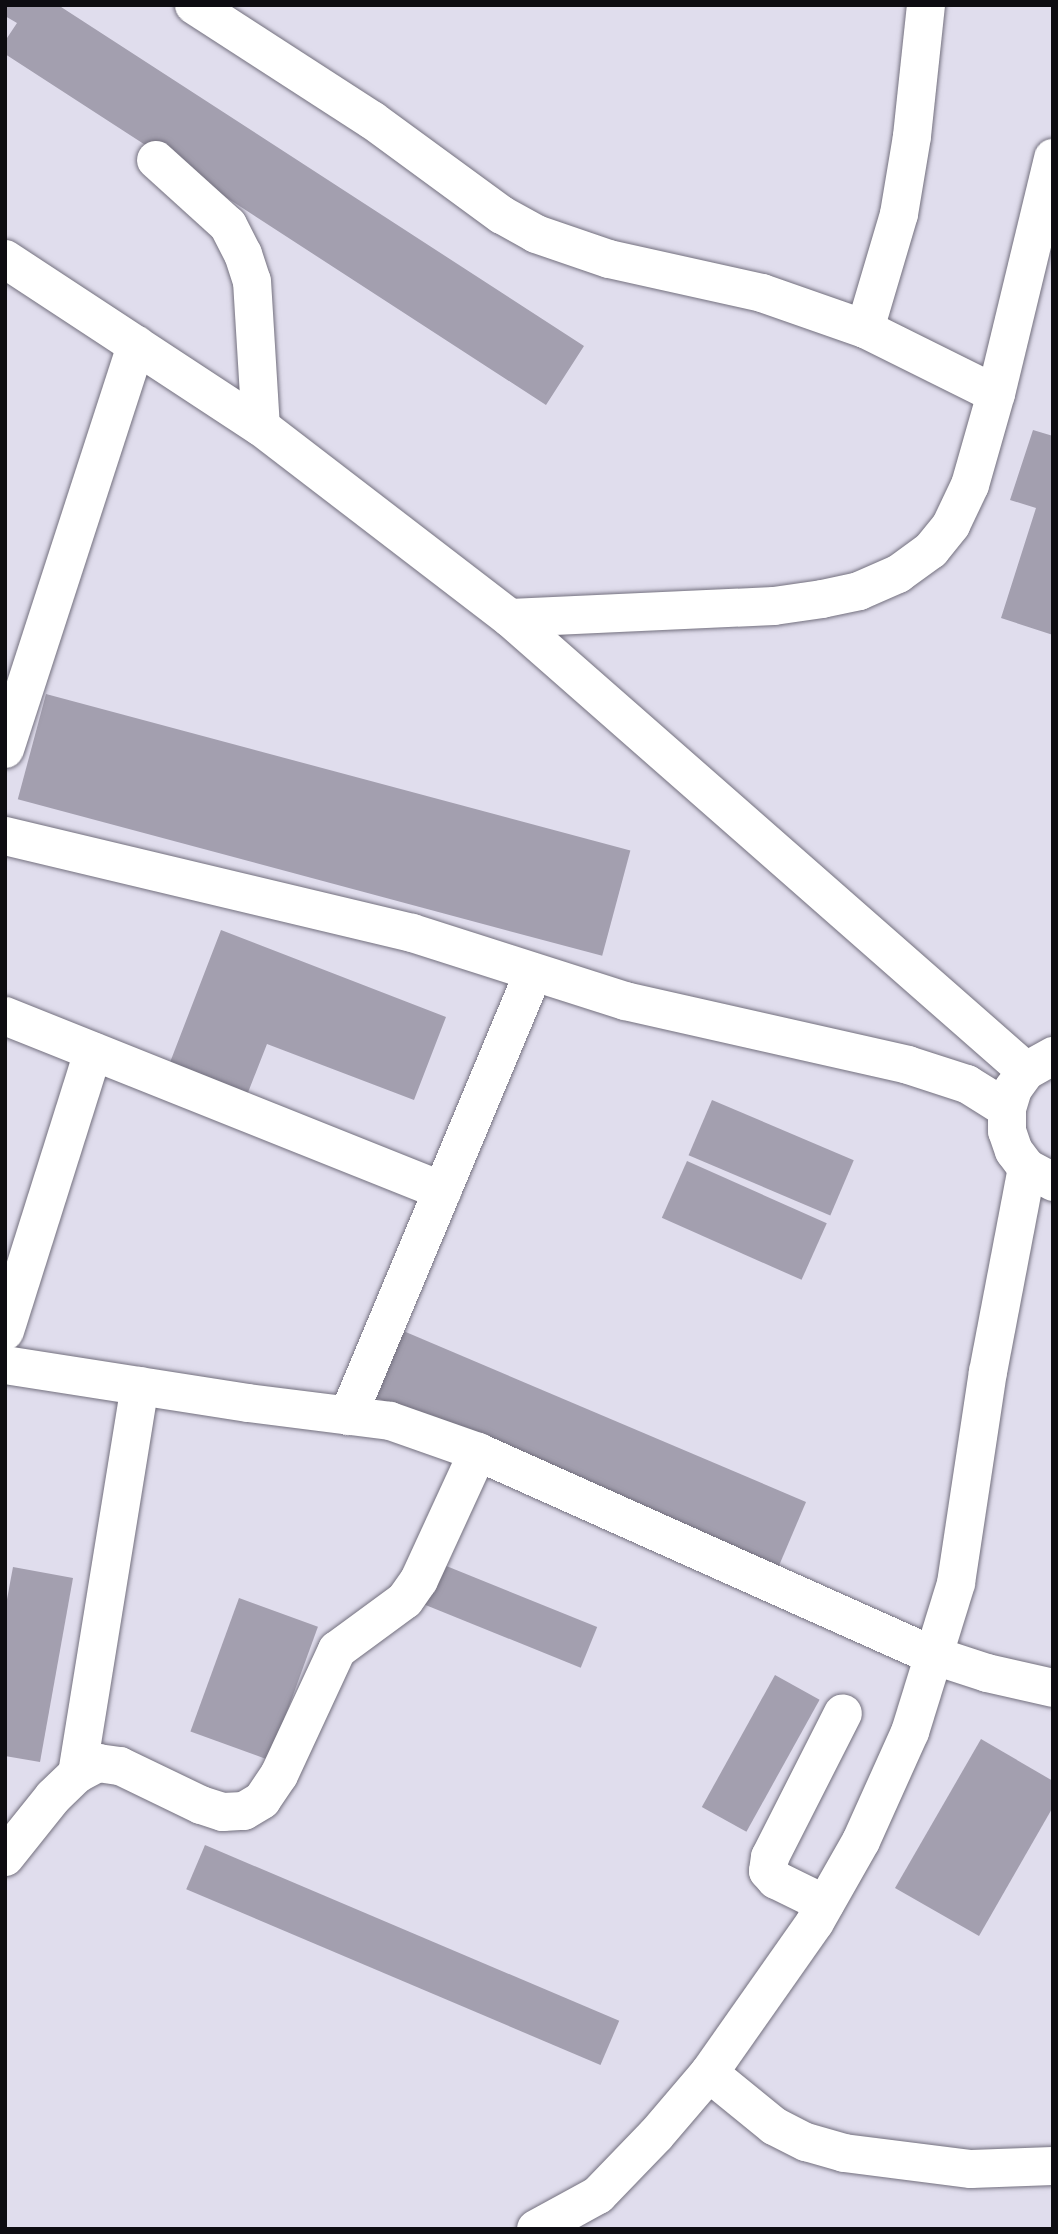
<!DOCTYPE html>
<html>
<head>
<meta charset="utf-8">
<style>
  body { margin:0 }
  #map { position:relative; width:1058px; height:2234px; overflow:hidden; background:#e0dded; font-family:"Roboto Serif",serif }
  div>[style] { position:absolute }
  .building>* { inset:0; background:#a39faf; transform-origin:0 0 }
  .roads { filter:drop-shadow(0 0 2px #73707e) drop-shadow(0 0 2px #73707e) }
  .minor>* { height:38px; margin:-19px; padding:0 19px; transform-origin:19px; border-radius:19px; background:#fff }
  span { translate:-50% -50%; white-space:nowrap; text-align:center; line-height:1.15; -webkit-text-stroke:5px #eeeafa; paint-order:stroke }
  .frame { position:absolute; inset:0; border:7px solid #0d0c11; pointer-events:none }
</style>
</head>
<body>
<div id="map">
  <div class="building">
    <div style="clip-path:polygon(5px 5px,58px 5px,584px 346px,546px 405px,5px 54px,5px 41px,17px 23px,5px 16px)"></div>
    <div style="clip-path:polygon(1033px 430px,1053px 436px,1053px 635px,1001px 618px,1036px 508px,1010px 500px)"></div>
    <div style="left:46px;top:694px;width:605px;height:109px;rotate:15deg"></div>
    <div style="clip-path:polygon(221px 930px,446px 1017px,414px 1100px,267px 1044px,247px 1095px,169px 1065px)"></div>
    <div style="left:712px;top:1100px;width:154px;height:60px;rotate:23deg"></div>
    <div style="left:687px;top:1161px;width:153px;height:62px;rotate:24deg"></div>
    <div style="left:401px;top:1330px;width:440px;height:72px;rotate:23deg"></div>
    <div style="left:434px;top:1561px;width:176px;height:44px;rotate:22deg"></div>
    <div style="clip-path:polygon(13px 1567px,73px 1578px,40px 1762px,5px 1756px,5px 1610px)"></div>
    <div style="left:239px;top:1598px;width:84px;height:142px;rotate:20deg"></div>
    <div style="left:775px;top:1675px;width:51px;height:151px;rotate:29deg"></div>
    <div style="clip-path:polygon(981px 1739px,1053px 1781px,1053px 1807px,979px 1936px,895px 1888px)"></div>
    <div style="left:205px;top:1845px;width:450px;height:48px;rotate:23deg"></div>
  </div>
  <div class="roads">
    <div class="minor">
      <div style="left:194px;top:5px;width:212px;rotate:32.9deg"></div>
      <div style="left:372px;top:120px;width:161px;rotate:36.2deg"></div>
      <div style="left:502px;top:215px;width:39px;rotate:29deg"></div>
      <div style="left:536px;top:234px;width:77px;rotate:18.9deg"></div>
      <div style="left:609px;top:259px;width:157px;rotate:12.5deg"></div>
      <div style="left:762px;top:293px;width:109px;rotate:19.3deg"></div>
      <div style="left:865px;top:329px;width:146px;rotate:26.4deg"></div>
      <div style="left:156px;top:160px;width:97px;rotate:42.1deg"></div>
      <div style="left:228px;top:225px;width:33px;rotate:63deg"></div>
      <div style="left:243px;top:254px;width:28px;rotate:72deg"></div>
      <div style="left:252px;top:281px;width:146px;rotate:86.5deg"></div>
      <div style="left:5px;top:259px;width:306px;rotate:33.3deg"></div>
      <div style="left:261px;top:427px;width:314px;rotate:37.5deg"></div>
      <div style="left:510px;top:618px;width:687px;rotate:41.28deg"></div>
      <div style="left:865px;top:329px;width:120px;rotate:-73.5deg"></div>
      <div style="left:899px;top:214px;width:79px;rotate:-80.5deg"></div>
      <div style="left:912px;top:136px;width:132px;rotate:-83.9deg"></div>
      <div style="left:510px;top:618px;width:264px;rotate:-2.6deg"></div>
      <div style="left:774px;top:606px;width:49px;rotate:-8.3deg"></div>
      <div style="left:822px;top:599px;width:38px;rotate:-12deg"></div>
      <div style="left:859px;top:591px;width:43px;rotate:-23.6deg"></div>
      <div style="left:898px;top:574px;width:41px;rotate:-36deg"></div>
      <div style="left:931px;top:550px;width:32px;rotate:-51deg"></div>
      <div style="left:951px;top:525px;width:44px;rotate:-64.6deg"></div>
      <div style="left:970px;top:485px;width:95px;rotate:-74.1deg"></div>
      <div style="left:996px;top:394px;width:243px;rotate:-76.4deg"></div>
      <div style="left:5px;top:749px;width:425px;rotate:-72deg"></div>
      <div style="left:5px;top:836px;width:418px;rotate:13.4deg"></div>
      <div style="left:412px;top:933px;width:224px;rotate:17.7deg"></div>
      <div style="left:625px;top:1001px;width:290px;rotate:12.7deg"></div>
      <div style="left:908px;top:1065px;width:62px;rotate:17.9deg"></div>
      <div style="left:967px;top:1084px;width:47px;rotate:32deg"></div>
      <div style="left:5px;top:1016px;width:471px;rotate:21.8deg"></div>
      <div style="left:1053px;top:1056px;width:31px;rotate:151deg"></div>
      <div style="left:1026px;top:1071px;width:22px;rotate:126deg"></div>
      <div style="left:1013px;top:1089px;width:21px;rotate:107deg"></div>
      <div style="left:1007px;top:1109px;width:22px;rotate:90deg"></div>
      <div style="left:1007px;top:1131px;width:21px;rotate:71deg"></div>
      <div style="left:1014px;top:1151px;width:21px;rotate:53deg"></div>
      <div style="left:1027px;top:1168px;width:30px;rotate:28deg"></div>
      <div style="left:5px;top:1331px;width:293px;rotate:-72.5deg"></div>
      <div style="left:5px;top:1365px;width:246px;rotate:8.9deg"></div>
      <div style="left:248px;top:1403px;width:143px;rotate:7.2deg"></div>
      <div style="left:390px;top:1421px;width:93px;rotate:19.4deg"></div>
      <div style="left:478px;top:1452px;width:497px;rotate:24.1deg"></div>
      <div style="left:932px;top:1655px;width:58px;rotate:18.1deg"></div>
      <div style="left:987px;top:1673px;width:68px;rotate:12.8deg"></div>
      <div style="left:348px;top:1416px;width:481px;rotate:-67.3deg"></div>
      <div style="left:77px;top:1774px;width:393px;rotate:-80.8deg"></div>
      <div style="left:5px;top:1857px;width:77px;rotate:-51.3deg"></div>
      <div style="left:53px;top:1797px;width:33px;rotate:-44deg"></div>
      <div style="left:77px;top:1774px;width:24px;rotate:-28deg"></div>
      <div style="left:98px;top:1763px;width:22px;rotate:8deg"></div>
      <div style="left:120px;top:1766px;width:90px;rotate:25.7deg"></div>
      <div style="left:201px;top:1805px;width:23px;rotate:18deg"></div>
      <div style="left:223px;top:1812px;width:21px;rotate:-3deg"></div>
      <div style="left:244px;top:1811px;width:21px;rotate:-31deg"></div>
      <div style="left:262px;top:1800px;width:30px;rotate:-56deg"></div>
      <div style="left:279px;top:1775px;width:138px;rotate:-65.1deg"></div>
      <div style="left:337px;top:1650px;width:84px;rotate:-36.3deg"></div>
      <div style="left:405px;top:1600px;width:24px;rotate:-55deg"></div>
      <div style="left:419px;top:1580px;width:141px;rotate:-65.3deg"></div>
      <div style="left:825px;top:1904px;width:55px;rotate:-153.9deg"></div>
      <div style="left:776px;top:1880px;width:12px;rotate:-132deg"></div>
      <div style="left:768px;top:1871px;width:14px;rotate:-82deg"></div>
      <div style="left:770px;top:1857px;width:161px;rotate:-63.1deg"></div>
      <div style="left:709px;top:2073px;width:84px;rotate:39.2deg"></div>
      <div style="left:774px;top:2126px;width:36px;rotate:27deg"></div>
      <div style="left:806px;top:2142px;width:40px;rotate:16deg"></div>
      <div style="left:844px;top:2153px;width:128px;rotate:7.2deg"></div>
      <div style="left:971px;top:2169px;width:82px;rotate:-2.1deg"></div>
      <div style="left:536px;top:2229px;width:71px;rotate:-28.7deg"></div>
      <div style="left:598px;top:2195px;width:83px;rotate:-46deg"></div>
      <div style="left:656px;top:2135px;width:82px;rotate:-49.5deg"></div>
      <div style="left:709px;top:2073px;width:184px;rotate:-54.9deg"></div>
      <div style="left:815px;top:1922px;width:93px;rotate:-60.4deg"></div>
      <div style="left:861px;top:1841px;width:120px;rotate:-65.8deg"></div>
      <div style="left:910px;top:1732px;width:156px;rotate:-72.8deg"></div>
      <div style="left:956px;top:1583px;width:213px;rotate:-81.4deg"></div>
      <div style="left:988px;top:1372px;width:208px;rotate:-79.2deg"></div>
    </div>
  </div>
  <div class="frame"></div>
</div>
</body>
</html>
